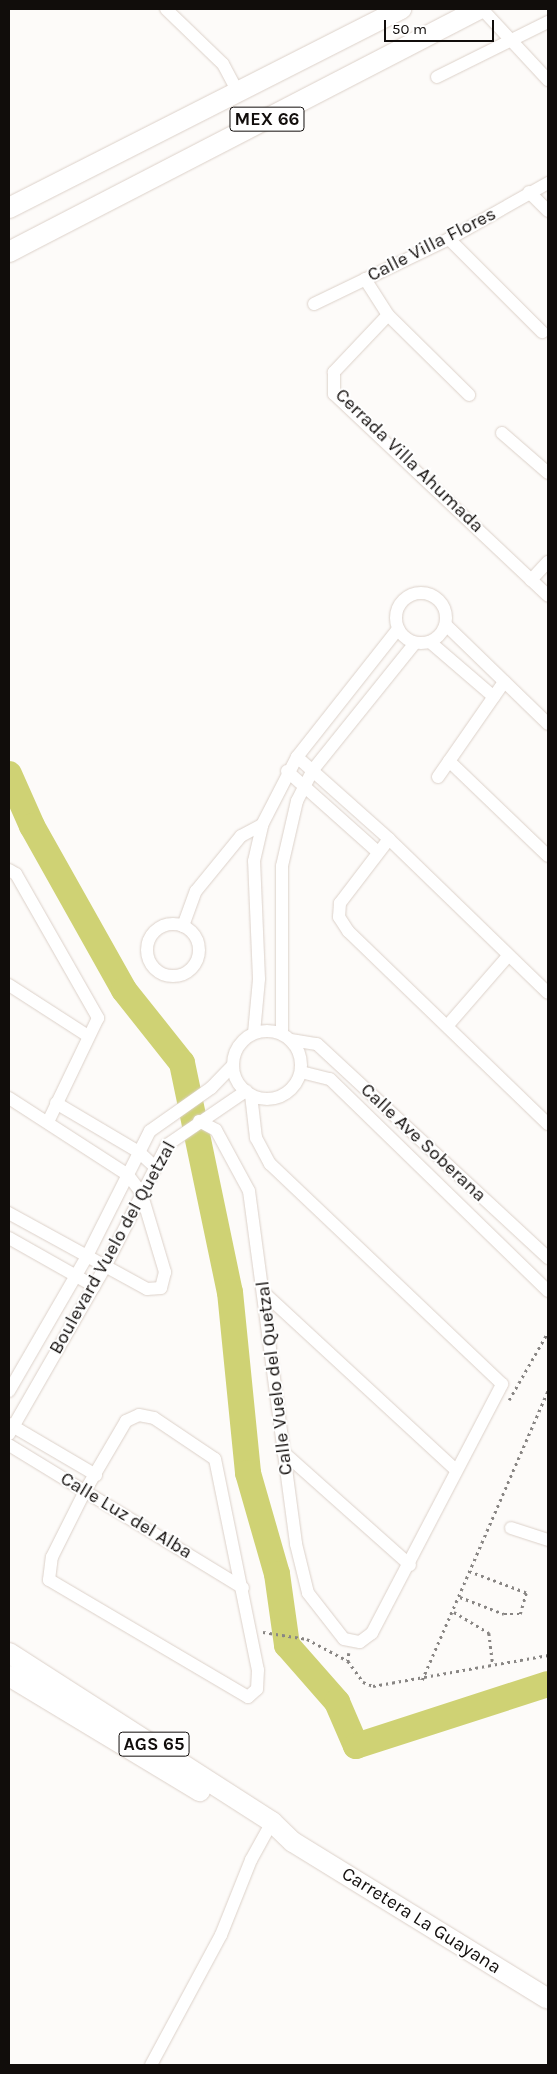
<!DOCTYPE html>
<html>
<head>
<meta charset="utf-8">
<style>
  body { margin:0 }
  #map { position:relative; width:557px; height:2074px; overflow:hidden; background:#fdfbf9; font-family:Karla,sans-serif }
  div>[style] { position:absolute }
  .river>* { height:26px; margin:-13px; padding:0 13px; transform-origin:13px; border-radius:13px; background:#cfd274 }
  .path>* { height:2.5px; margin-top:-1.25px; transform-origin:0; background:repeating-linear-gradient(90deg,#898684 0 2.5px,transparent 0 6.5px) }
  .roads { filter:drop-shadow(0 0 1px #dcd1c9) drop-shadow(0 0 1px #dcd1c9) }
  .minor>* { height:12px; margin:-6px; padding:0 6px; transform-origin:6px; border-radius:6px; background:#fff }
  .minor>.ring { margin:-6px; padding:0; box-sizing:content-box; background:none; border:12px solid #fff; border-radius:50% }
  .primary>* { height:20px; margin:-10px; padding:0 10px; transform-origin:10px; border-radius:10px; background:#fff }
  span { translate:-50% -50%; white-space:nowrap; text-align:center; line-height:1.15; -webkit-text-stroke:4px #fff; paint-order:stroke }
  .shield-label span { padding:1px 4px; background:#fff; border:1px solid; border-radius:4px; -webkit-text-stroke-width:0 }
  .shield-label { font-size:18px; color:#110d0b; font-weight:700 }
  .street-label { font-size:19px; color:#110d0b }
  .frame { position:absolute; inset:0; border:10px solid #110d0b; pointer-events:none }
  .scale { position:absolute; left:384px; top:20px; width:110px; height:22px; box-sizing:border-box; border:2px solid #110d0b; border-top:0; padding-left:6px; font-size:15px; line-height:18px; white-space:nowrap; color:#110d0b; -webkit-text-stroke:4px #fff; paint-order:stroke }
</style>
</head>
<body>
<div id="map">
  <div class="river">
    <div style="left:9px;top:774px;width:57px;rotate:66.1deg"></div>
    <div style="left:32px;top:826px;width:188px;rotate:60.7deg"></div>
    <div style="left:124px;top:990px;width:93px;rotate:51.5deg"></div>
    <div style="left:182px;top:1063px;width:234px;rotate:78.2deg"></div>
    <div style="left:230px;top:1292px;width:182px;rotate:84.3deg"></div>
    <div style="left:248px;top:1473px;width:105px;rotate:74deg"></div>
    <div style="left:277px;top:1574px;width:72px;rotate:82deg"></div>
    <div style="left:287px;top:1645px;width:76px;rotate:48.7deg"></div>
    <div style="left:337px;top:1702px;width:48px;rotate:66.6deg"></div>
    <div style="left:356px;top:1746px;width:202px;rotate:-17.9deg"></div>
  </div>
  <div class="path">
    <div style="left:509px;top:1400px;width:78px;rotate:-60.2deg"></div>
    <div style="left:460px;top:1597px;width:47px;rotate:21.1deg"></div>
    <div style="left:504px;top:1614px;width:16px"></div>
    <div style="left:520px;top:1614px;width:22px;rotate:-74deg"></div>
    <div style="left:526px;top:1593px;width:60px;rotate:-159.4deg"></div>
    <div style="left:454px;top:1612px;width:41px;rotate:31deg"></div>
    <div style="left:489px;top:1633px;width:32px;rotate:83deg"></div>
    <div style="left:263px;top:1632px;width:45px;rotate:9deg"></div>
    <div style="left:307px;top:1639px;width:47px;rotate:28.2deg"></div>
    <div style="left:349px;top:1653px;width:8px;rotate:97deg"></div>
    <div style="left:348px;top:1661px;width:26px;rotate:54deg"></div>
    <div style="left:363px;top:1682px;width:11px;rotate:22deg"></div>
    <div style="left:373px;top:1686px;width:178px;rotate:-10deg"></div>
    <div style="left:422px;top:1680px;width:316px;rotate:-66.5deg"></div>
  </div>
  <div class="roads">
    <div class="minor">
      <div style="left:166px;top:9px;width:79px;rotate:44deg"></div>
      <div style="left:223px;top:64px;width:32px;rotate:62deg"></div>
      <div style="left:482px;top:9px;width:97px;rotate:47.1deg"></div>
      <div style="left:437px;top:77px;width:124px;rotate:-26.4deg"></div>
      <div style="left:529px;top:192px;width:27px;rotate:45deg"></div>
      <div style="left:449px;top:239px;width:132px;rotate:45deg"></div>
      <div style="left:365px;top:279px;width:43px;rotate:57.4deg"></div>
      <div style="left:388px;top:315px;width:114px;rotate:44.6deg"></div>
      <div style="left:314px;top:304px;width:150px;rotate:-25.7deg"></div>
      <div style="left:449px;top:239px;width:114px;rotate:-29.5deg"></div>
      <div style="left:388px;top:315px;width:79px;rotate:133.5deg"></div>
      <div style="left:334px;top:372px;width:22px;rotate:90deg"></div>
      <div style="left:334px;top:394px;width:294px;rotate:43.3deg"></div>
      <div style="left:502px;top:433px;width:61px;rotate:41deg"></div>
      <div style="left:531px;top:580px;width:25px;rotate:-47deg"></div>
      <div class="ring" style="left:396px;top:593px;width:38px;height:38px"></div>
      <div style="left:446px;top:625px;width:142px;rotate:44.1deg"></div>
      <div style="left:430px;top:642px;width:84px;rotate:40.7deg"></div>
      <div style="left:297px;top:757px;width:123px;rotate:41.7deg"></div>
      <div style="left:389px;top:839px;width:221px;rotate:44.1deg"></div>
      <div style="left:449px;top:761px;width:137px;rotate:43.8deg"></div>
      <div style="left:287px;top:771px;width:122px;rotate:41.7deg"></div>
      <div style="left:438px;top:777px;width:116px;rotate:-55.2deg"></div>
      <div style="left:389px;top:839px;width:81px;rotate:127.4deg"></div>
      <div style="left:340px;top:903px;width:14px;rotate:94deg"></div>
      <div style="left:339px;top:917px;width:17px;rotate:57deg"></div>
      <div style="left:348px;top:931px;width:278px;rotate:44deg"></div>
      <div style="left:9px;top:870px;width:8px;rotate:30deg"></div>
      <div style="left:16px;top:874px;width:166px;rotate:60.3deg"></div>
      <div style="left:98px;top:1018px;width:115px;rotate:115.7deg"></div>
      <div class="ring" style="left:147px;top:924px;width:40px;height:40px"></div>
      <div style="left:183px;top:926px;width:37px;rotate:-70deg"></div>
      <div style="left:196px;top:891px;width:71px;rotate:-50.7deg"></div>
      <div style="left:241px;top:836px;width:24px;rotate:-28deg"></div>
      <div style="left:9px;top:985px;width:94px;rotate:32.8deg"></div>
      <div style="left:448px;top:1025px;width:91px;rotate:-49deg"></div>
      <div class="ring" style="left:233px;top:1031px;width:56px;height:56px"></div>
      <div style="left:254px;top:1033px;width:54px;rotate:-84.7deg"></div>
      <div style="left:259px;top:979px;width:118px;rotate:-92.4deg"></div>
      <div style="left:254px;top:861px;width:37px;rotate:-77deg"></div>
      <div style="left:262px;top:825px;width:76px;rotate:-62.8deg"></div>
      <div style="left:297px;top:757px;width:163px;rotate:-51.7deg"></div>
      <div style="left:282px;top:1034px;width:168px;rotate:-90deg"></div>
      <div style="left:282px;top:866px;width:67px;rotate:-77deg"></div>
      <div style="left:297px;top:801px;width:34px;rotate:-63deg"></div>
      <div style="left:312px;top:771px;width:164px;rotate:-51.2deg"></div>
      <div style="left:291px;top:1040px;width:26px;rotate:9deg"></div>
      <div style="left:317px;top:1044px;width:315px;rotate:42.8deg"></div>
      <div style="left:301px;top:1072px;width:30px;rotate:14deg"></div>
      <div style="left:330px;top:1079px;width:304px;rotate:44.2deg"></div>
      <div style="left:9px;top:1098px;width:142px;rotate:32.9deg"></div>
      <div style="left:128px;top:1175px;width:21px;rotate:53deg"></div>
      <div style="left:141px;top:1192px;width:84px;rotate:73.3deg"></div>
      <div style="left:165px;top:1272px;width:16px;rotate:104deg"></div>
      <div style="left:161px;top:1288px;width:14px;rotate:176deg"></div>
      <div style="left:147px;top:1289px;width:158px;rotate:-151.2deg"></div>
      <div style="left:56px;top:1103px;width:96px;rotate:30.6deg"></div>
      <div style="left:139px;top:1152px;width:21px;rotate:43deg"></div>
      <div style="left:199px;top:1121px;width:19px;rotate:28deg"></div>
      <div style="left:216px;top:1130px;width:69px;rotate:61.6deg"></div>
      <div style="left:249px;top:1191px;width:356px;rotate:82.4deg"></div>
      <div style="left:296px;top:1544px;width:50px;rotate:76.2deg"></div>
      <div style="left:308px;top:1593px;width:58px;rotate:52deg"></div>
      <div style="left:344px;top:1639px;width:16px;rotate:11deg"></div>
      <div style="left:360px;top:1642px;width:15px;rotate:-37deg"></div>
      <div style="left:372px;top:1633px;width:281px;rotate:-62.4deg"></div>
      <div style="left:502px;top:1384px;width:320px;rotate:-136.5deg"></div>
      <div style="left:270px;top:1164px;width:30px;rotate:-118deg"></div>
      <div style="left:256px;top:1138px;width:43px;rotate:-96.6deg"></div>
      <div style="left:9px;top:1238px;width:98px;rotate:29.5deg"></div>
      <div style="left:263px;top:1292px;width:263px;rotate:42.7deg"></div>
      <div style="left:9px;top:1391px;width:154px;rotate:-59.9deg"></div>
      <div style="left:86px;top:1258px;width:142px;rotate:-63.3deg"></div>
      <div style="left:150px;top:1131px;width:75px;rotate:-35.2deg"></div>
      <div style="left:211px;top:1088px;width:32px;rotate:-46deg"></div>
      <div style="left:139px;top:1415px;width:15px;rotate:11deg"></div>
      <div style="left:154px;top:1418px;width:73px;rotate:33.9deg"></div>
      <div style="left:215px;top:1459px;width:215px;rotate:78.5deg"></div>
      <div style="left:258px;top:1670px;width:19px;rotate:93deg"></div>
      <div style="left:257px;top:1689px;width:12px;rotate:138deg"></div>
      <div style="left:248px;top:1697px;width:231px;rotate:-149.5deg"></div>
      <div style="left:49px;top:1580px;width:23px;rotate:-83deg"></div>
      <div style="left:52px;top:1557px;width:74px;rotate:-63.4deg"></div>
      <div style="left:85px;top:1491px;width:81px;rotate:-59.6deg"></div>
      <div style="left:126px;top:1421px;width:14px;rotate:-25deg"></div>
      <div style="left:9px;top:1424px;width:101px;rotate:30.4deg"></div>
      <div style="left:9px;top:1434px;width:193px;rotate:-60.1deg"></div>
      <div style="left:105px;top:1267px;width:137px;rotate:-63.1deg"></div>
      <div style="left:167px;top:1145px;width:96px;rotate:-34.4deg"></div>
      <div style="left:9px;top:1445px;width:274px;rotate:31.4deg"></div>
      <div style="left:283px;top:1452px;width:170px;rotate:41.7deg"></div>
      <div style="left:511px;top:1528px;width:39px;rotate:18deg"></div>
      <div style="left:151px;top:2065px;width:148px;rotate:-61.7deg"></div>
      <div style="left:221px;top:1935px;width:81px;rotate:-68.2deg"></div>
      <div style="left:251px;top:1860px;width:43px;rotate:-61.1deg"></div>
    </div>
    <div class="primary">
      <div style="left:9px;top:208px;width:440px;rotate:-26.9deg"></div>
      <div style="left:9px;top:252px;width:529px;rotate:-27.34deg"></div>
      <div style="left:9px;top:1653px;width:313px;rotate:32.7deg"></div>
      <div style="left:272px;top:1822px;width:29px;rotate:44deg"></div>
      <div style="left:293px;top:1842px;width:299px;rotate:31.6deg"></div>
      <div style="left:9px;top:1676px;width:223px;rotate:31.1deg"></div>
    </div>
  </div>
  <div class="shield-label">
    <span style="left:267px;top:119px">MEX 66</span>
    <span style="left:154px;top:1744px">AGS 65</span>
  </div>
  <div class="street-label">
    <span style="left:432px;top:245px;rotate:-27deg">Calle Villa Flores</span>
    <span style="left:409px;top:461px;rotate:44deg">Cerrada Villa Ahumada</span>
    <span style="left:423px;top:1143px;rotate:43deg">Calle Ave Soberana</span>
    <span style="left:113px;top:1248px;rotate:-61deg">Boulevard Vuelo del Quetzal</span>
    <span style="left:275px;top:1378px;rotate:-97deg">Calle Vuelo del Quetzal</span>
    <span style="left:126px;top:1516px;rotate:31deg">Calle Luz del Alba</span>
    <span style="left:421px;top:1921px;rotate:32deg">Carretera La Guayana</span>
  </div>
  <div class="frame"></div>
  <div class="scale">50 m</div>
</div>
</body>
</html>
